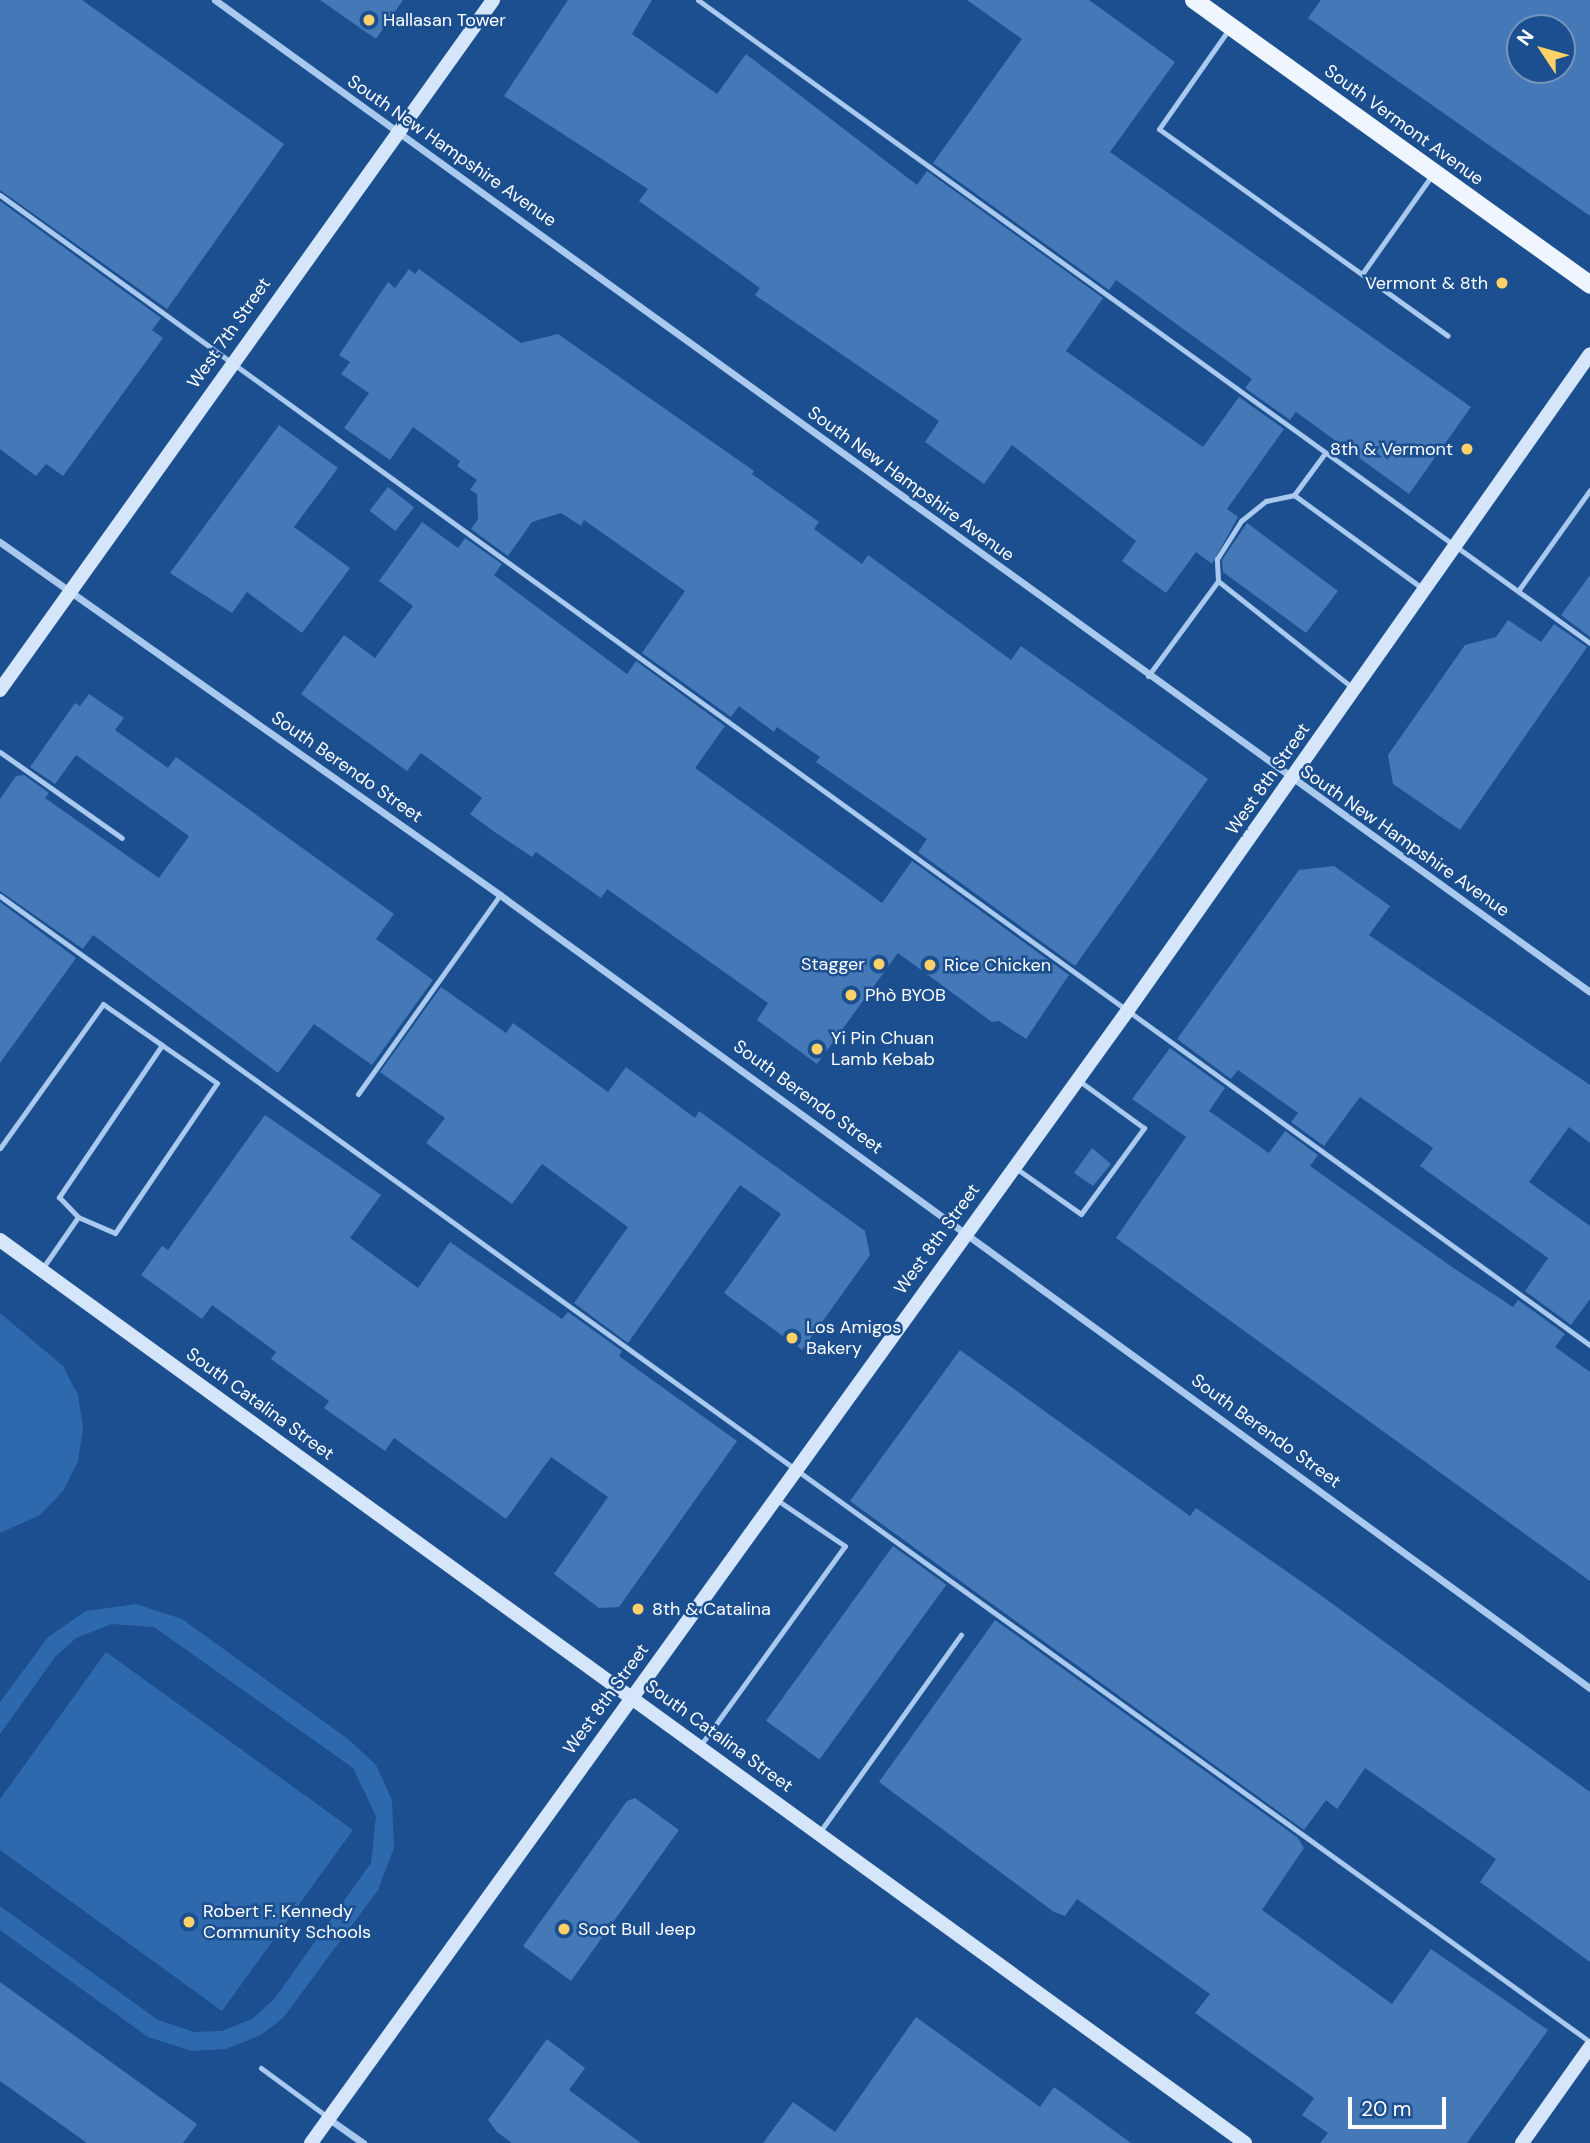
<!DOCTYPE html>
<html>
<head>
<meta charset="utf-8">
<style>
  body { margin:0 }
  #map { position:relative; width:1590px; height:2143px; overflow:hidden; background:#1b4f8f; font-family:"DM Sans",sans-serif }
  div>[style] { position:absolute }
  .green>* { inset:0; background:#2e69ad }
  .building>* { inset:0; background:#4478b7; transform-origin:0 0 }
  .lane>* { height:5px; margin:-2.5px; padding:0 2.5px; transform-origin:2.5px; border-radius:2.5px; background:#a9c9ee }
  .street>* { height:7px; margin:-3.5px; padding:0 3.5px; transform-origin:3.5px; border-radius:3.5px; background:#a9c9ee }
  .secondary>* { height:14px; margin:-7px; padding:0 7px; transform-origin:7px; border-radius:7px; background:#d6e6fa }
  .primary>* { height:18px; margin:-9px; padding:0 9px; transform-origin:9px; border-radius:9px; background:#f0f6ff }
  .dots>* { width:19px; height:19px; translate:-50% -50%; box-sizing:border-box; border:4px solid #1b4f8f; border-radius:50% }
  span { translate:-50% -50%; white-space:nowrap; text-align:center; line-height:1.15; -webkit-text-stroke:5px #1b4f8f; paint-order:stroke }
  .poi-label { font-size:18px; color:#fff }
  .left { translate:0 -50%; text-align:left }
  .right { translate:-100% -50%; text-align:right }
  .street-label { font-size:18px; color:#fff }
  .north { position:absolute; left:1506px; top:14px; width:70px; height:70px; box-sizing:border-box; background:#1b4f8f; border:2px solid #7695bc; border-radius:50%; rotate:306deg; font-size:19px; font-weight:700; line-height:28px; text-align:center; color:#fff }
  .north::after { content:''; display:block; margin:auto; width:24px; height:32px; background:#ffd166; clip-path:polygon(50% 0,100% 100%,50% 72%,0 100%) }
  .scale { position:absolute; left:1348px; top:2097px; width:98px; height:32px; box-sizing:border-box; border:4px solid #fff; border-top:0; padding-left:9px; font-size:21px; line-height:24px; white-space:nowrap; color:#fff; -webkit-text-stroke:5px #1b4f8f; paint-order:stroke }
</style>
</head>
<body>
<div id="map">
  <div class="green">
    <div style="clip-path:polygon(0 1313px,63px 1366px,78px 1395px,83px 1428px,78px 1461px,63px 1491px,40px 1515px,0 1533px)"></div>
    <div style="clip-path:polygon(136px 1604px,182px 1619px,348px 1739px,376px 1765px,392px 1800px,394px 1848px,378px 1890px,283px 2018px,261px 2035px,226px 2049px,192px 2051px,148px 2037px,0 1930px,0 1906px,158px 2020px,194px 2032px,222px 2031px,252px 2019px,275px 1998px,371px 1863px,376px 1816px,353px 1768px,154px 1627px,112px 1624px,76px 1638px,55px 1657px,0 1734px,0 1702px,48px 1637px,86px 1611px)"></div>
    <div style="clip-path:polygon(106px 1652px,353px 1830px,222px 2011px,0 1850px,0 1799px)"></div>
  </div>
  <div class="building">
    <div style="clip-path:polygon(0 0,82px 0,284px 144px,167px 309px,0 190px)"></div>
    <div style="clip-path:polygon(320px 0,403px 0,376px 39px)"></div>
    <div style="clip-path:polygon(568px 0,652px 0,632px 34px,717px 94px,746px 54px,917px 185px,927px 171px,1103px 298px,1066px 351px,1203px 447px,1239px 397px,1284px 429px,1227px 509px,1238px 517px,1212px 564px,1196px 552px,1166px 593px,1122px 561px,1136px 541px,1012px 445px,984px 484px,925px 442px,939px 421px,755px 295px,760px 288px,639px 201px,648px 189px,504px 96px)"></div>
    <div style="clip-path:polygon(967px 0,1089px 0,1175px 62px,1110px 152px,1471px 407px,1409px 494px,1296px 412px,1290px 420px,1245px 388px,1252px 379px,1116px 280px,1109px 290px,933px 163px,1022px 39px)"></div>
    <div style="clip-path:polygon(evenodd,1321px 0,1590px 0,1590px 216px,1308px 18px,1321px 0,1520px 28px,1562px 28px,1562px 70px,1520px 70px,1520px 28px)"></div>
    <div style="clip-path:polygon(0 201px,161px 318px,152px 330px,163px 338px,63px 476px,46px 464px,36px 476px,0 449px)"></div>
    <div style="clip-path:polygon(409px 269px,415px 274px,419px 269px,521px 343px,558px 334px,754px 471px,752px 474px,819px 522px,814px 529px,862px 564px,868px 555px,1011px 660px,1021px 646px,1208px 779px,1075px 966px,918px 852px,927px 839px,816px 762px,820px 757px,777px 727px,774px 732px,739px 706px,731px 717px,642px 653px,685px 591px,584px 520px,581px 526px,561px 513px,532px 522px,508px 556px,471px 529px,478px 519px,477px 494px,470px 490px,477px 480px,457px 466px,460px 461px,413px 427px,390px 460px,344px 428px,369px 393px,341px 374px,350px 362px,339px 355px,388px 282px,395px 288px)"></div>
    <div style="clip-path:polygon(279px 425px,338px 468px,294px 527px,350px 568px,302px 633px,247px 592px,232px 613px,170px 573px)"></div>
    <div style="left:388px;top:487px;width:33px;height:30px;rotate:38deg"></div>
    <div style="clip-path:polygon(422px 522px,458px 548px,465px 538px,502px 564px,494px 575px,627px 674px,636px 661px,725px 726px,695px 768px,882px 903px,912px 861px,1069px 975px,1026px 1039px,999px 1021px,992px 1022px,898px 953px,817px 1064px,757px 1020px,768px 1003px,607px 889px,601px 898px,536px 852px,532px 857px,496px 833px,470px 814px,482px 798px,421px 753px,407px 771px,301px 694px,344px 635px,375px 658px,413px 606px,379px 581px)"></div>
    <div style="clip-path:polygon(1247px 523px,1338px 591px,1306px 633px,1223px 572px,1222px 560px)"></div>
    <div style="clip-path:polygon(1590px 575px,1590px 637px,1561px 615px)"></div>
    <div style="clip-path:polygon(1508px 620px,1541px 642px,1554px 624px,1587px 647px,1460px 830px,1393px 784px,1388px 755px,1465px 645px,1496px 637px)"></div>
    <div style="clip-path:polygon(89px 694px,124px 718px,115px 730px,168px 768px,176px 757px,394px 914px,376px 939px,433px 980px,372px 1065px,314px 1024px,278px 1073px,93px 935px,83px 949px,0 891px,0 799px,16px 776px,24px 775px,49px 793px,45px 798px,159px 878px,189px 836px,76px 755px,55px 784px,30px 767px,75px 703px,80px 706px)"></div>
    <div style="clip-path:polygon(1334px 866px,1390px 906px,1369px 935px,1590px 1085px,1590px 1143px,1569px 1127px,1529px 1182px,1590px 1226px,1590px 1299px,1571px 1325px,1525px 1291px,1548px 1258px,1420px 1166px,1433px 1148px,1360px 1097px,1324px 1146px,1291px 1122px,1298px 1113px,1238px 1070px,1231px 1079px,1177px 1039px,1299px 870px)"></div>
    <div style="clip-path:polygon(0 902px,76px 958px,0 1063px)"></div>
    <div style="clip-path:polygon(441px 987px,506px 1033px,513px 1023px,608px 1092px,626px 1067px,695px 1118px,699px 1111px,865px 1231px,870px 1255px,802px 1350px,724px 1293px,781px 1214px,740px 1185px,628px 1343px,574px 1303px,628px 1227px,542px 1164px,512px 1204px,426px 1143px,445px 1118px,380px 1072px)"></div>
    <div style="clip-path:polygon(1170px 1048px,1225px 1088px,1209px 1111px,1269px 1153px,1285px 1131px,1318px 1155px,1310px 1166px,1452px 1267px,1513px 1307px,1518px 1300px,1565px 1334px,1555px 1347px,1590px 1372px,1590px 1581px,1116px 1238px,1186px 1137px,1132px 1099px)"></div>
    <div style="clip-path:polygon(265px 1115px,381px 1195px,350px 1238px,418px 1288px,450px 1242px,562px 1319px,568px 1312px,622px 1351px,619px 1356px,737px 1441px,619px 1607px,599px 1608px,554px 1574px,608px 1497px,551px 1457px,506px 1519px,394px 1438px,385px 1451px,324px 1408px,329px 1401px,271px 1359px,276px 1352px,212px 1305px,202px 1319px,141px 1275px,162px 1246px,168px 1250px)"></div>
    <div style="clip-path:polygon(1092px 1148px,1111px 1164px,1093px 1186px,1074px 1173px)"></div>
    <div style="clip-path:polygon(960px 1350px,1190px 1516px,1196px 1508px,1319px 1594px,1590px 1792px,1590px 1962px,1480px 1882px,1496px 1859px,1365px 1768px,1337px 1809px,1326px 1800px,1304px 1830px,850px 1501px)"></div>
    <div style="left:893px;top:1546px;width:66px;height:216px;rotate:36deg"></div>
    <div style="clip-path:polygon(995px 1620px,1298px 1838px,1304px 1848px,1262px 1910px,1392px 2004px,1431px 1949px,1548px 2030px,1467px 2143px,1320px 2143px,1328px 2133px,1302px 2115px,1314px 2098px,1195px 2013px,1210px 1994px,1077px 1899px,1065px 1916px,1054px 1912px,879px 1782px)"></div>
    <div style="clip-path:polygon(635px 1798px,679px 1830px,571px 1981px,523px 1946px,627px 1801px)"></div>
    <div style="clip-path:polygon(0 1982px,197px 2124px,183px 2143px,87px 2143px,0 2081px)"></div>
    <div style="clip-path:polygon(916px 2017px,1040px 2107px,1054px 2087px,1131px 2143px,763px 2143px,793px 2102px,835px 2132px)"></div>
    <div style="clip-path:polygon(547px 2039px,585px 2068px,569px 2090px,641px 2143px,512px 2143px,497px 2132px,488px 2120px)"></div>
  </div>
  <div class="lane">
    <div style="left:698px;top:0;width:1100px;rotate:35.79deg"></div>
    <div style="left:1229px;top:29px;width:122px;rotate:125deg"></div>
    <div style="left:1159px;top:129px;width:355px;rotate:35.6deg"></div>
    <div style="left:0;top:195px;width:1962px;rotate:35.88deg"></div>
    <div style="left:1362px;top:274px;width:121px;rotate:-54.7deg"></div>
    <div style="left:1294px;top:495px;width:158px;rotate:36deg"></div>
    <div style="left:1218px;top:581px;width:172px;rotate:38.4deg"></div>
    <div style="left:1518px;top:591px;width:124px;rotate:-54.5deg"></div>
    <div style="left:1148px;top:676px;width:118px;rotate:-53.6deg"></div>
    <div style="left:1218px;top:581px;width:22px;rotate:-93deg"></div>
    <div style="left:1217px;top:559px;width:45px;rotate:-57.7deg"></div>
    <div style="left:1241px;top:521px;width:32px;rotate:-39deg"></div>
    <div style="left:1266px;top:501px;width:29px;rotate:-12deg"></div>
    <div style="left:1294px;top:495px;width:52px;rotate:-53.6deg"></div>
    <div style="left:0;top:752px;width:149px;rotate:35.2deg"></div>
    <div style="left:0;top:896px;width:1960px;rotate:35.78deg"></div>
    <div style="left:358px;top:1094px;width:244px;rotate:-54.5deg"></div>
    <div style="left:0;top:1148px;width:177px;rotate:-54.4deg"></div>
    <div style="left:103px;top:1004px;width:72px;rotate:34.8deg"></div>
    <div style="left:162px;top:1045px;width:184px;rotate:124.1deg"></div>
    <div style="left:59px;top:1197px;width:28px;rotate:46deg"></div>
    <div style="left:78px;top:1217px;width:40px;rotate:23.4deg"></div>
    <div style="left:115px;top:1233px;width:181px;rotate:-55.8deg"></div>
    <div style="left:217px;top:1083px;width:67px;rotate:-145.4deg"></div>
    <div style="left:1017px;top:1169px;width:78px;rotate:35.1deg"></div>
    <div style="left:1081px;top:1214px;width:107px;rotate:-53.8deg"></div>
    <div style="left:1144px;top:1128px;width:82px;rotate:-144deg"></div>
    <div style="left:42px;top:1269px;width:63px;rotate:-55.3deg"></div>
    <div style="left:700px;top:1746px;width:247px;rotate:-54.1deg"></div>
    <div style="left:845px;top:1546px;width:82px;rotate:-145.9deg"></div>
    <div style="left:819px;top:1833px;width:244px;rotate:-54.4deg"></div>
    <div style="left:261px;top:2068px;width:84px;rotate:36.3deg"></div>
  </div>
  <div class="street">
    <div style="left:215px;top:0;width:1695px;rotate:35.81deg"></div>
    <div style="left:0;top:542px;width:612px;rotate:35.22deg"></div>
    <div style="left:500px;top:895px;width:1348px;rotate:36.04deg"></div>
    <div style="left:329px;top:2119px;width:42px;rotate:35.2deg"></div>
  </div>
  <div class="secondary">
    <div style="left:0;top:690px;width:848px;rotate:-54.45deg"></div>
    <div style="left:0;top:1240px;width:1538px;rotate:35.95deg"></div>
    <div style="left:311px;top:2143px;width:1397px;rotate:-54.2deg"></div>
    <div style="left:1128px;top:1010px;width:802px;rotate:-54.84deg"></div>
    <div style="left:1522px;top:2143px;width:118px;rotate:-54.7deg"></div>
  </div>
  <div class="primary">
    <div style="left:1194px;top:0;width:488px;rotate:35.7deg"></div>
  </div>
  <div class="dots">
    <div style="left:369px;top:20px;background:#ffd166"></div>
    <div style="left:1502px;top:283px;background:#ffd166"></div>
    <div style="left:1467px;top:449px;background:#ffd166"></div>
    <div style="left:879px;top:964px;background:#ffd166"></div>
    <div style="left:930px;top:965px;background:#ffd166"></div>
    <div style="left:851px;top:995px;background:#ffd166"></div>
    <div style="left:817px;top:1049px;background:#ffd166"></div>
    <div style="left:792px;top:1338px;background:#ffd166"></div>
    <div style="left:638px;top:1609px;background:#ffd166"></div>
    <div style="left:189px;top:1922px;background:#ffd166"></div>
    <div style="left:564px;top:1929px;background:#ffd166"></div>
  </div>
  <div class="poi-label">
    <span class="left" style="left:383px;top:20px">Hallasan Tower</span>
    <span class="right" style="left:1488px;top:283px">Vermont &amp; 8th</span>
    <span class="right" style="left:1453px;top:449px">8th &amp; Vermont</span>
    <span class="right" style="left:865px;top:964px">Stagger</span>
    <span class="left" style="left:944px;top:965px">Rice Chicken</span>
    <span class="left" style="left:865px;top:995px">Phò BYOB</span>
    <span class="left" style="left:831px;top:1049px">Yi Pin Chuan<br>Lamb Kebab</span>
    <span class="left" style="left:806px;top:1338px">Los Amigos<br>Bakery</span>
    <span class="left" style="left:652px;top:1609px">8th &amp; Catalina</span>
    <span class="left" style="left:203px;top:1922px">Robert F. Kennedy<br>Community Schools</span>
    <span class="left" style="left:578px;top:1929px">Soot Bull Jeep</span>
  </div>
  <div class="street-label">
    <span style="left:1404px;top:125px;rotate:36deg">South Vermont Avenue</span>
    <span style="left:452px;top:151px;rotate:35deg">South New Hampshire Avenue</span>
    <span style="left:229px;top:333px;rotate:-55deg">West 7th Street</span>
    <span style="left:911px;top:484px;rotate:36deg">South New Hampshire Avenue</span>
    <span style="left:347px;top:767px;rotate:35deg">South Berendo Street</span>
    <span style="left:1268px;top:779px;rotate:-55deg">West 8th Street</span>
    <span style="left:1405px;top:841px;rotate:35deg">South New Hampshire Avenue</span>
    <span style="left:808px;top:1097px;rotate:36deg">South Berendo Street</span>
    <span style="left:937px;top:1239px;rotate:-54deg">West 8th Street</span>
    <span style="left:260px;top:1404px;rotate:36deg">South Catalina Street</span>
    <span style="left:1266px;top:1431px;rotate:36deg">South Berendo Street</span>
    <span style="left:606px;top:1699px;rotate:-54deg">West 8th Street</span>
    <span style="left:719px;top:1736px;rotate:36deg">South Catalina Street</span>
  </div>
  <div class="north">N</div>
  <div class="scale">20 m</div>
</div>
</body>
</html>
